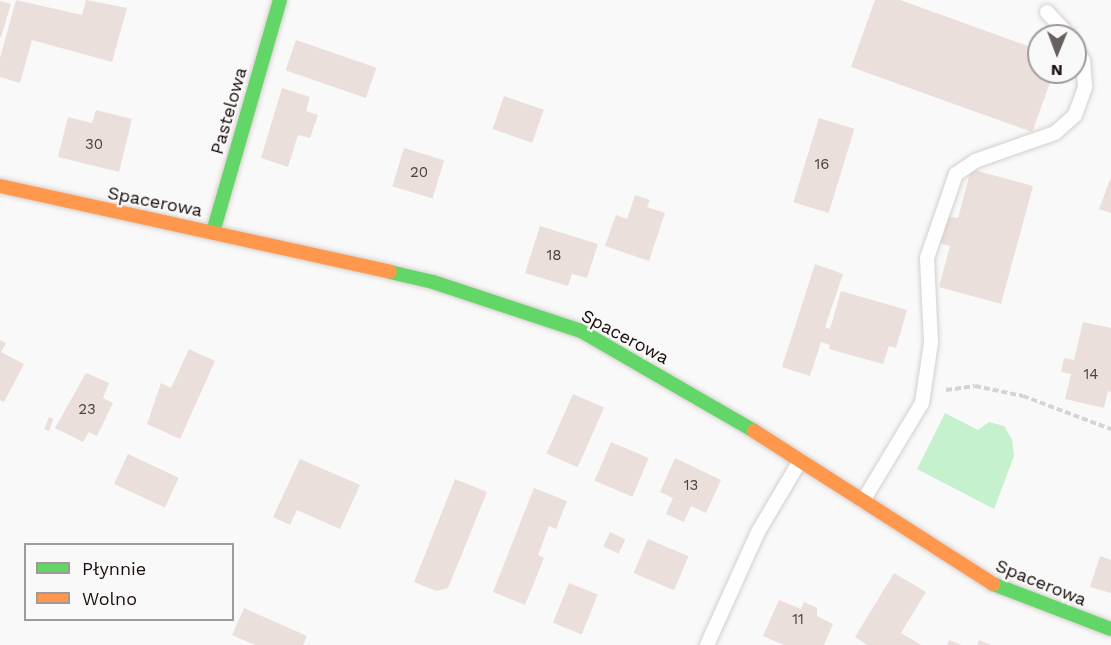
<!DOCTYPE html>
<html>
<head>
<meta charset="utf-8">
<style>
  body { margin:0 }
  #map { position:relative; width:1111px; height:645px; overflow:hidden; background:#f9f9f9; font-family:"Work Sans",sans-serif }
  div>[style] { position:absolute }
  .green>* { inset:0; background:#c5f1cf }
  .building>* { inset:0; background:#ebdfdc; transform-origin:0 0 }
  .path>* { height:4px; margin-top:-2px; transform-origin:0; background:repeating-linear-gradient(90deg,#d4d4d4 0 6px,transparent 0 9px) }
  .roads { filter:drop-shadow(0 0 2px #d5cfcc) drop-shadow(0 0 2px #d5cfcc) }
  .lane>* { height:14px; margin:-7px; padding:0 7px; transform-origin:7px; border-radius:7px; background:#fefefe }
  .fast>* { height:14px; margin:-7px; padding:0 7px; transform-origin:7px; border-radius:7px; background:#63d668 }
  .slow>* { height:14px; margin:-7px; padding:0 7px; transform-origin:7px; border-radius:7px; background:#ff974d }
  span { translate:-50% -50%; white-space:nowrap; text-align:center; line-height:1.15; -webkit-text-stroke:4.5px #f9f9f9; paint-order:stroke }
  .number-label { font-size:15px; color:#4e423e }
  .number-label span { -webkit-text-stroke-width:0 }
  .street-label { font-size:18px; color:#1a0e0a }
  .legend { position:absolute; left:24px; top:543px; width:210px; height:78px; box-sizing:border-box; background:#f9f9f9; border:2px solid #a09b99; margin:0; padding:8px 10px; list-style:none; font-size:18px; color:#1a0e0a }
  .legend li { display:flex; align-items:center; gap:12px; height:30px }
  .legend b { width:30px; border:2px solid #a09b99 }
  .north { position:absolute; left:1027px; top:24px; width:60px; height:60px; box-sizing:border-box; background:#f9f9f9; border:2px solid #a09b99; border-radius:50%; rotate:181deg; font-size:16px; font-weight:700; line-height:24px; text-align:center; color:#1a0e0a }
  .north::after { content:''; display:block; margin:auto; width:21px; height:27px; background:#68605e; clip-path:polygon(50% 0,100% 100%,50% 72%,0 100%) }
</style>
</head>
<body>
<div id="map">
  <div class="green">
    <div style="clip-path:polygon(945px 413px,978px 430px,989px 422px,1004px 426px,1012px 439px,1014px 456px,994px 509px,917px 469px)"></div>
  </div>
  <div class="building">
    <div style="clip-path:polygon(16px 0,82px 15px,86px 0,127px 8px,112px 62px,32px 40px,20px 83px,0 77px,0 58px)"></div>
    <div style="clip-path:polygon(875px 0,900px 0,1039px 50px,1039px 72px,1054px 72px,1032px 132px,851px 67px)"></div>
    <div style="clip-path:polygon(0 1px,11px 4px,1px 37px,0 37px)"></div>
    <div style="left:296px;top:40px;width:85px;height:32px;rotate:19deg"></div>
    <div style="clip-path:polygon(282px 88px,310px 97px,306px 111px,318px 115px,310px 138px,298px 135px,288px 167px,261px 158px)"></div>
    <div style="left:504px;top:96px;width:42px;height:35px;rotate:19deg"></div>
    <div style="clip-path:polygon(96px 110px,132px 119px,119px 172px,58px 157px,68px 117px,92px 123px)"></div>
    <div style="left:819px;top:118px;width:37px;height:88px;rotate:17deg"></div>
    <div style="left:404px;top:148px;width:42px;height:40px;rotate:17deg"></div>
    <div style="clip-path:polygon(971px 169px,1033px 186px,1001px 304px,939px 287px,950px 246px,939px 243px,946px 216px,958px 218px)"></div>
    <div style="clip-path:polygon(1111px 177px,1111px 213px,1099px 209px)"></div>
    <div style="clip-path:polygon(635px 195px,650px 200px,647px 207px,665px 213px,649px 261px,605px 246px,616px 215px,627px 219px)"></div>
    <div style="clip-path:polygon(540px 226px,598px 244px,587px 278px,572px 274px,568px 286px,525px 273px)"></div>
    <div style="clip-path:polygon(815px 264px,843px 274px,825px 327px,830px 329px,841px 291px,907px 310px,896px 348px,889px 346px,883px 364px,829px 349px,830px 345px,821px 342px,810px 376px,782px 367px)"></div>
    <div style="clip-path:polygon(1083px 322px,1111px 328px,1111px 392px,1108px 391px,1104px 408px,1065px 399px,1071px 374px,1061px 372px,1064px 358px,1074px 360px)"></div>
    <div style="clip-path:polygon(0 340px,6px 343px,1px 352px,24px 364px,4px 402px,0 400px)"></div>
    <div style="clip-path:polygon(189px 349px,215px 361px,180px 439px,147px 424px,161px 383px,171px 388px)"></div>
    <div style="clip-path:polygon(86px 373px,109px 383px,103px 398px,113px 403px,97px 436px,89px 432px,83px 442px,55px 428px)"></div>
    <div style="left:573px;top:394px;width:34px;height:65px;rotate:24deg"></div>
    <div style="left:49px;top:417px;width:5px;height:13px;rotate:22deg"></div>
    <div style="left:611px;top:442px;width:41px;height:42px;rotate:23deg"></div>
    <div style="left:128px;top:454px;width:56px;height:33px;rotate:25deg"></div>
    <div style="clip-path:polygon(675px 458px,721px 480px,706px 513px,691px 506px,684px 522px,666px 514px,673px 498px,660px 492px)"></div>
    <div style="clip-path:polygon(300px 459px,360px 485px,340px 529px,297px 510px,290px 525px,273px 517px)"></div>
    <div style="clip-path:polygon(455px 479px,487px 492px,448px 588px,437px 591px,414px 582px)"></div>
    <div style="clip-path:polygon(534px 488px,567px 501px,556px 529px,549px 526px,538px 555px,544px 558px,525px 605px,493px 592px)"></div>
    <div style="left:610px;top:532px;width:17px;height:16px;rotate:25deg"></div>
    <div style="left:648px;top:539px;width:44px;height:37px;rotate:23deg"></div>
    <div style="clip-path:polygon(1100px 556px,1111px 560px,1111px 593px,1090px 587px)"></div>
    <div style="clip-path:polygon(894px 573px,926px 592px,901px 633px,921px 645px,867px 645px,855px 637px)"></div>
    <div style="left:569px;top:583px;width:31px;height:43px;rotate:22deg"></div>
    <div style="clip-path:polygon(779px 600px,801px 609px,804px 602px,817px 608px,817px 616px,833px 624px,824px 645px,784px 645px,763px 636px)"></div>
    <div style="clip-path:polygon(244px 608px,307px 636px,303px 645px,255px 645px,232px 635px)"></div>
    <div style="clip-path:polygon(949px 640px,961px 645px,947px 645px)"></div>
    <div style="clip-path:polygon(979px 640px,991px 645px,977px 645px)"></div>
  </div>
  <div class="path">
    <div style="left:946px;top:390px;width:29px;rotate:-8deg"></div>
    <div style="left:975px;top:386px;width:49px;rotate:11.8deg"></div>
    <div style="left:1023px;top:396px;width:94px;rotate:20.6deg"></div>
  </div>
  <div class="roads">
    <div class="lane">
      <div style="left:1047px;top:12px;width:33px;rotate:47deg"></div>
      <div style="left:863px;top:501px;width:114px;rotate:-59deg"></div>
      <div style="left:922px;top:403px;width:61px;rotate:-81.5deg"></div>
      <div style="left:931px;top:343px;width:85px;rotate:-92.7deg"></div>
      <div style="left:927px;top:258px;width:89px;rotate:-71deg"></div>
      <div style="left:956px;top:174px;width:23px;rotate:-34deg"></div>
      <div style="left:975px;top:161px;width:85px;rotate:-19.3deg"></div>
      <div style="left:1055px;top:133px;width:27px;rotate:-42deg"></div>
      <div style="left:1075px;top:115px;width:30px;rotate:-70deg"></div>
      <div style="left:1085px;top:87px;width:26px;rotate:-94deg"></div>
      <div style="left:1083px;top:61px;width:16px;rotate:-120deg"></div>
      <div style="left:707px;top:645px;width:124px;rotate:-65.7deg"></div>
      <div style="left:758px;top:532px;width:82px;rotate:-59.4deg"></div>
    </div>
    <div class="fast">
      <div style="left:213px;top:232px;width:241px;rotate:-73.9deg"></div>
      <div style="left:390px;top:272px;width:44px;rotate:13.1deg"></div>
      <div style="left:433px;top:282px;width:156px;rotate:18.3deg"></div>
      <div style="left:581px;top:331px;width:200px;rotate:30deg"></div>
      <div style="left:993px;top:584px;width:126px;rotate:20.9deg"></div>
    </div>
    <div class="slow">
      <div style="left:0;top:186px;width:399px;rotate:12.4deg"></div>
      <div style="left:754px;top:431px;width:284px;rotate:32.6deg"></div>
    </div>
  </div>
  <div class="number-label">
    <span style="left:94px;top:145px">30</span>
    <span style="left:822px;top:165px">16</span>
    <span style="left:419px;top:173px">20</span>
    <span style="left:554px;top:256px">18</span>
    <span style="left:1091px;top:375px">14</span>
    <span style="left:87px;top:410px">23</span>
    <span style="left:691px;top:486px">13</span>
    <span style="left:798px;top:620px">11</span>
  </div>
  <div class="street-label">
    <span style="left:229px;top:111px;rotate:-74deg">Pastelowa</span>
    <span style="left:155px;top:202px;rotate:11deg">Spacerowa</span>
    <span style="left:625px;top:337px;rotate:28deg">Spacerowa</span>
    <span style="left:1041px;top:583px;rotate:22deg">Spacerowa</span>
  </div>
  <ul class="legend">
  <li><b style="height:8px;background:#63d668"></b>Płynnie</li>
  <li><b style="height:8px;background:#ff974d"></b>Wolno</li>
  </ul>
  <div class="north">N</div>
</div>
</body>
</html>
